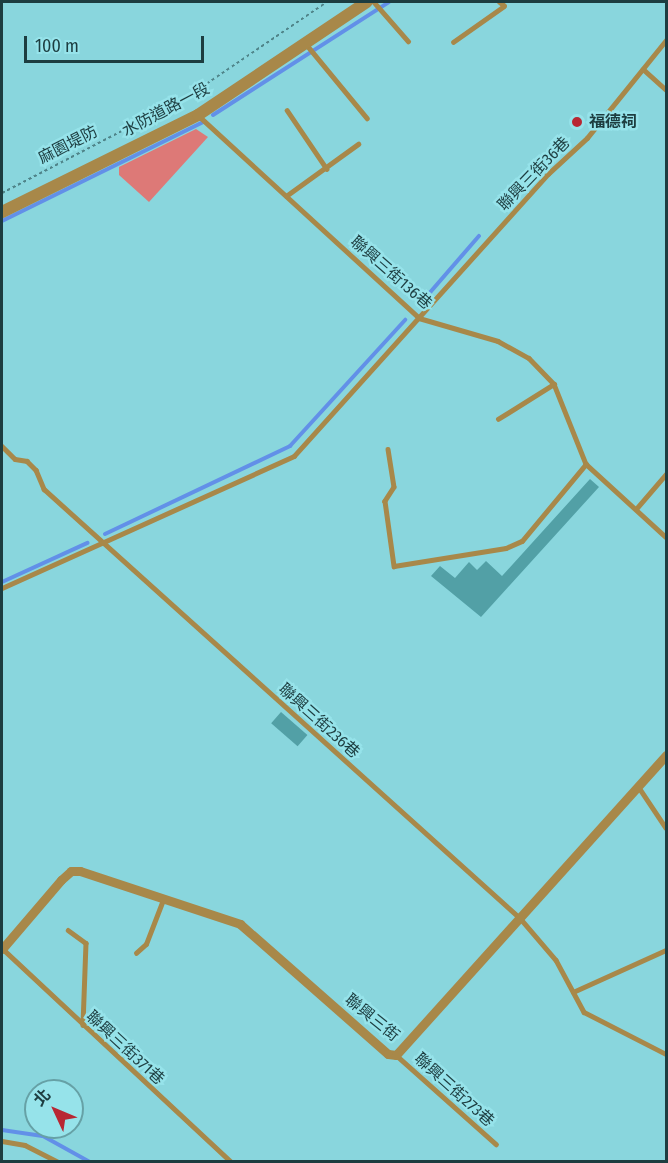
<!DOCTYPE html>
<html>
<head>
<meta charset="utf-8">
<style>
  body { margin:0 }
  #map { position:relative; width:668px; height:1163px; overflow:hidden; background:#89d6dd; font-family:"Fira Sans Condensed","Noto Sans TC",sans-serif }
  div>[style] { position:absolute }
  .green>* { inset:0; background:#dd7977 }
  .stream>* { height:4px; margin:-2px; padding:0 2px; transform-origin:2px; border-radius:2px; background:#6290e8 }
  .building>* { inset:0; background:#52a0a6; transform-origin:0 0 }
  .path>* { height:2px; margin-top:-1px; transform-origin:0; background:repeating-linear-gradient(90deg,#4f8489 0 3px,transparent 0 6px) }
  .service>* { height:4.5px; margin:-2.25px; padding:0 2.25px; transform-origin:2.25px; border-radius:2.25px; background:#a88849 }
  .minor>* { height:9px; margin:-4.5px; padding:0 4.5px; transform-origin:4.5px; border-radius:4.5px; background:#a88849 }
  .tertiary>* { height:12px; margin:-6px; padding:0 6px; transform-origin:6px; border-radius:6px; background:#a88849 }
  .dots>* { width:16px; height:16px; translate:-50% -50%; box-sizing:border-box; border:3px solid #96e3ea; border-radius:50% }
  span { translate:-50% -50%; white-space:nowrap; text-align:center; line-height:1.15; -webkit-text-stroke:5px #96e3ea; paint-order:stroke }
  .street-label { font-size:16px; color:#1d3d40 }
  .poi-label { font-size:16px; color:#1d3d40; font-weight:700 }
  .left { translate:0 -50%; text-align:left }
  .frame { position:absolute; inset:0; border:3px solid #1d3d40; pointer-events:none }
  .north { position:absolute; left:24px; top:1079px; width:60px; height:60px; box-sizing:border-box; background:#96e3ea; border:2px solid #66a1a6; border-radius:50%; rotate:314deg; font-size:16px; font-weight:700; line-height:24px; text-align:center; color:#1d3d40 }
  .north::after { content:''; display:block; margin:auto; width:21px; height:27px; background:#b82733; clip-path:polygon(50% 0,100% 100%,50% 72%,0 100%) }
  .scale { position:absolute; left:24px; top:36px; width:180px; height:27px; box-sizing:border-box; border:3px solid #1d3d40; border-top:0; padding-left:8px; font-size:18px; line-height:21px; white-space:nowrap; color:#1d3d40; -webkit-text-stroke:4px #96e3ea; paint-order:stroke }
</style>
</head>
<body>
<div id="map">
  <div class="green">
    <div style="clip-path:polygon(196px 129px,208px 137px,149px 202px,119px 175px,119px 167px)"></div>
  </div>
  <div class="stream">
    <div style="left:213px;top:115px;width:209px;rotate:-32.7deg"></div>
    <div style="left:2px;top:221px;width:226px;rotate:-26.2deg"></div>
    <div style="left:420px;top:304px;width:90px;rotate:-49.1deg"></div>
    <div style="left:105px;top:534px;width:205px;rotate:-25.4deg"></div>
    <div style="left:290px;top:446px;width:171px;rotate:-47.6deg"></div>
    <div style="left:2px;top:582px;width:94px;rotate:-24.6deg"></div>
    <div style="left:2px;top:1130px;width:41px;rotate:8.3deg"></div>
    <div style="left:43px;top:1136px;width:54px;rotate:29deg"></div>
  </div>
  <div class="building">
    <div style="clip-path:polygon(590px 479px,599px 487px,481px 617px,431px 576px,440px 566px,455px 578px,469px 562px,477px 570px,486px 561px,502px 576px)"></div>
    <div style="left:281px;top:712px;width:35px;height:15px;rotate:41deg"></div>
  </div>
  <div class="path">
    <div style="left:2px;top:193px;width:208px;rotate:-27.4deg"></div>
    <div style="left:187px;top:97px;width:169px;rotate:-34.2deg"></div>
  </div>
  <div class="service">
    <div style="left:374px;top:2px;width:52px;rotate:48.9deg"></div>
    <div style="left:453px;top:42px;width:62px;rotate:-35.2deg"></div>
    <div style="left:504px;top:6px;width:6px;rotate:-141deg"></div>
    <div style="left:306px;top:44px;width:96px;rotate:50.5deg"></div>
    <div style="left:643px;top:69px;width:31px;rotate:42deg"></div>
    <div style="left:287px;top:110px;width:71px;rotate:55.9deg"></div>
    <div style="left:200px;top:117px;width:297px;rotate:42.5deg"></div>
    <div style="left:419px;top:318px;width:82px;rotate:16.2deg"></div>
    <div style="left:498px;top:341px;width:35px;rotate:29deg"></div>
    <div style="left:529px;top:358px;width:36px;rotate:46deg"></div>
    <div style="left:554px;top:384px;width:86px;rotate:68.2deg"></div>
    <div style="left:586px;top:464px;width:108px;rotate:42.4deg"></div>
    <div style="left:286px;top:196px;width:89px;rotate:-35.8deg"></div>
    <div style="left:498px;top:419px;width:66px;rotate:-32deg"></div>
    <div style="left:2px;top:446px;width:18px;rotate:45deg"></div>
    <div style="left:15px;top:459px;width:12px;rotate:9deg"></div>
    <div style="left:27px;top:461px;width:13px;rotate:45deg"></div>
    <div style="left:36px;top:470px;width:21px;rotate:67deg"></div>
    <div style="left:44px;top:489px;width:641px;rotate:42.03deg"></div>
    <div style="left:520px;top:918px;width:55px;rotate:49.4deg"></div>
    <div style="left:556px;top:960px;width:59px;rotate:61.7deg"></div>
    <div style="left:584px;top:1012px;width:92px;rotate:27.1deg"></div>
    <div style="left:388px;top:449px;width:38px;rotate:81deg"></div>
    <div style="left:394px;top:487px;width:17px;rotate:123deg"></div>
    <div style="left:385px;top:501px;width:66px;rotate:82.1deg"></div>
    <div style="left:394px;top:566px;width:113px;rotate:-9.1deg"></div>
    <div style="left:506px;top:548px;width:17px;rotate:-24deg"></div>
    <div style="left:522px;top:541px;width:100px;rotate:-50.3deg"></div>
    <div style="left:636px;top:509px;width:46px;rotate:-49.4deg"></div>
    <div style="left:2px;top:588px;width:320px;rotate:-24.3deg"></div>
    <div style="left:294px;top:456px;width:380px;rotate:-48deg"></div>
    <div style="left:548px;top:174px;width:53px;rotate:-42.7deg"></div>
    <div style="left:587px;top:138px;width:126px;rotate:-51.1deg"></div>
    <div style="left:638px;top:786px;width:50px;rotate:56.3deg"></div>
    <div style="left:68px;top:930px;width:22px;rotate:36deg"></div>
    <div style="left:86px;top:943px;width:82px;rotate:92.1deg"></div>
    <div style="left:4px;top:950px;width:311px;rotate:43deg"></div>
    <div style="left:136px;top:953px;width:13px;rotate:-42deg"></div>
    <div style="left:146px;top:944px;width:47px;rotate:-68.9deg"></div>
    <div style="left:573px;top:992px;width:102px;rotate:-24.3deg"></div>
    <div style="left:396px;top:1055px;width:134px;rotate:41.7deg"></div>
    <div style="left:2px;top:1141px;width:23px;rotate:10deg"></div>
    <div style="left:25px;top:1145px;width:38px;rotate:27deg"></div>
  </div>
  <div class="minor">
    <div style="left:2px;top:949px;width:91px;rotate:-49.5deg"></div>
    <div style="left:61px;top:880px;width:13px;rotate:-42deg"></div>
    <div style="left:71px;top:871px;width:9px"></div>
    <div style="left:80px;top:871px;width:169px;rotate:18.3deg"></div>
    <div style="left:240px;top:924px;width:197px;rotate:41.3deg"></div>
    <div style="left:388px;top:1054px;width:8px;rotate:7deg"></div>
    <div style="left:396px;top:1055px;width:404px;rotate:-48deg"></div>
  </div>
  <div class="tertiary">
    <div style="left:2px;top:212px;width:219px;rotate:-26.3deg"></div>
    <div style="left:198px;top:115px;width:203px;rotate:-33.8deg"></div>
  </div>
  <div class="dots">
    <div style="left:577px;top:122px;background:#b82733"></div>
  </div>
  <div class="street-label">
    <span style="left:166px;top:110px;rotate:-28deg">水防道路一段</span>
    <span style="left:68px;top:145px;rotate:-27deg">麻園堤防</span>
    <span style="left:534px;top:174px;rotate:-46deg">聯興三街36巷</span>
    <span style="left:391px;top:273px;rotate:41deg">聯興三街136巷</span>
    <span style="left:319px;top:721px;rotate:42deg">聯興三街236巷</span>
    <span style="left:372px;top:1018px;rotate:39deg">聯興三街</span>
    <span style="left:125px;top:1048px;rotate:43deg">聯興三街371巷</span>
    <span style="left:454px;top:1090px;rotate:42deg">聯興三街273巷</span>
  </div>
  <div class="poi-label">
    <span class="left" style="left:589px;top:122px">福德祠</span>
  </div>
  <div class="frame"></div>
  <div class="north">北</div>
  <div class="scale">100 m</div>
</div>
</body>
</html>
